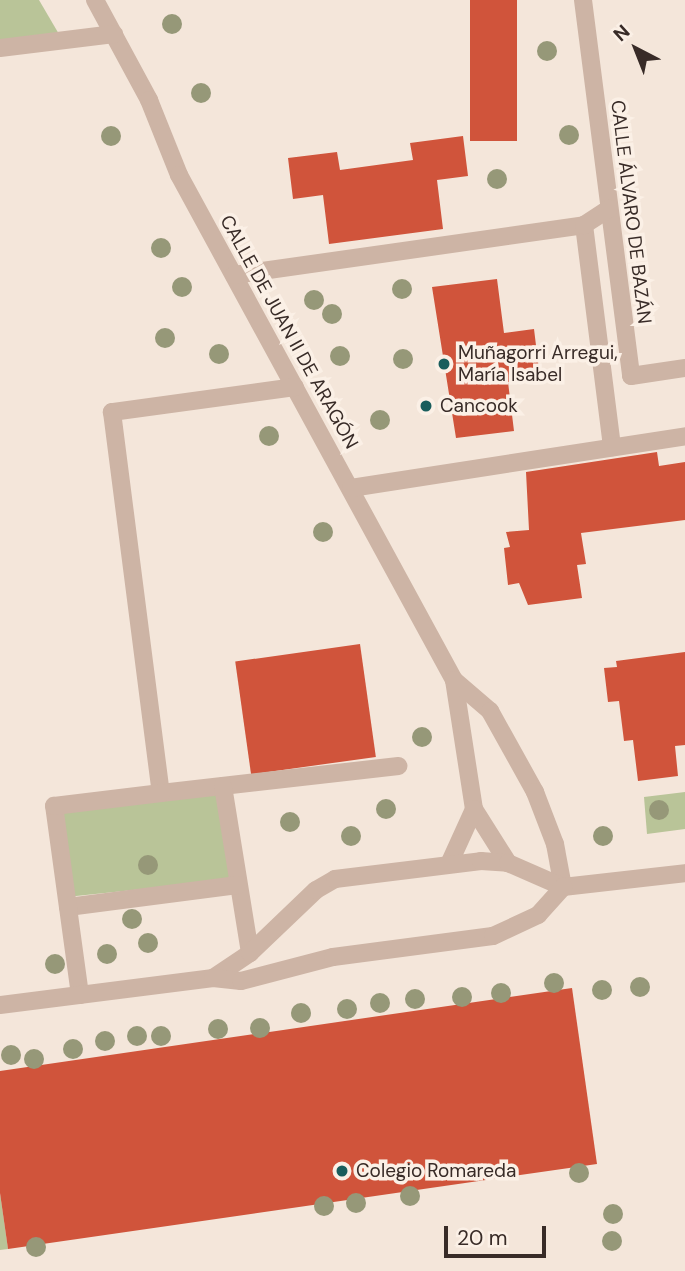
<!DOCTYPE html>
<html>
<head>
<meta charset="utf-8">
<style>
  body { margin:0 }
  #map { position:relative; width:685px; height:1271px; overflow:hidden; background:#f4e6da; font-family:"DM Sans",sans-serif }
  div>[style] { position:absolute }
  .green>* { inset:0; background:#b9c498; transform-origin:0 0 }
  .building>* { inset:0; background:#d0543b; transform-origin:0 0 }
  .minor>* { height:18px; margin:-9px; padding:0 9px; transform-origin:9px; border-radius:9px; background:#cdb4a5 }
  .trees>* { width:20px; height:20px; margin:-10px; border-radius:50%; background:#969878 }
  .dots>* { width:19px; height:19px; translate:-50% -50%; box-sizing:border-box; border:4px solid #fbf0e6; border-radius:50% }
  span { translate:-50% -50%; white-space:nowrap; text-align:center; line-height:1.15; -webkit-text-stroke:7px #fbf0e6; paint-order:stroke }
  .street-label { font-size:19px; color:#382b27 }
  .poi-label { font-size:19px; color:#382b27 }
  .left { translate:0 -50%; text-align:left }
  .north { position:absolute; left:601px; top:14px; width:70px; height:70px; -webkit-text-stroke:5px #fbf0e6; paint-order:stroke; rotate:318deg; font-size:19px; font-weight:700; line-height:28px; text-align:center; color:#382b27 }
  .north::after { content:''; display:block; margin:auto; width:24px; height:32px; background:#382b27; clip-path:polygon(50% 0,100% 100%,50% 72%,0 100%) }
  .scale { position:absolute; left:444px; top:1226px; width:102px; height:32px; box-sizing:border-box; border:4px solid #382b27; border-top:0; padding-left:9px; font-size:21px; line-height:24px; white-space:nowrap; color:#382b27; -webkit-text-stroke:5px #fbf0e6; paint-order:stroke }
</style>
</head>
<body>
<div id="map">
  <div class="green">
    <div style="clip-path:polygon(0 0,39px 0,63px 41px,0 47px)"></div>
    <div style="left:224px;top:791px;width:89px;height:170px;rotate:84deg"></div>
    <div style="clip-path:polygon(685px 792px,685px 829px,647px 834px,644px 797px)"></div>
    <div style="clip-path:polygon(0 1193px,8px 1249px,0 1250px)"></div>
  </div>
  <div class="building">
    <div style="left:470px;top:0;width:47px;height:141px"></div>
    <div style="clip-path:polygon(463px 136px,468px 176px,437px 180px,443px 229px,329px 244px,323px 195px,293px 199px,288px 158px,337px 152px,340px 170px,413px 160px,410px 143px)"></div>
    <div style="clip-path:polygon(497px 279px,504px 333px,534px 329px,540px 378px,508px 382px,514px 431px,456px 438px,432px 287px)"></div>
    <div style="clip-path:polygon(657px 452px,659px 466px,685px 462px,685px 520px,581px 533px,586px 564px,577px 565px,582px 598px,528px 605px,519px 583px,508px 585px,504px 548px,510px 547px,506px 532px,529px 530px,526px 472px)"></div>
    <div style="left:360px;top:644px;width:114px;height:126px;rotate:82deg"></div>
    <div style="clip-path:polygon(685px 652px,685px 745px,675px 746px,678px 776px,638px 781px,633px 740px,624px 741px,619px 701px,608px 702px,604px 668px,617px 667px,616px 661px)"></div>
    <div style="clip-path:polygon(572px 988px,597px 1164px,8px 1249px,0 1193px,0 1071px)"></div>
  </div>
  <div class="minor">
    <div style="left:95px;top:0;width:114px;rotate:61.6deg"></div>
    <div style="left:149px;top:100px;width:81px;rotate:68.2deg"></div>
    <div style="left:179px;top:175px;width:575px;rotate:61.43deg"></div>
    <div style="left:454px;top:680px;width:131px;rotate:81.2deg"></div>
    <div style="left:474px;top:809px;width:64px;rotate:57.8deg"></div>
    <div style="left:583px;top:0;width:379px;rotate:82.7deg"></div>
    <div style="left:631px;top:376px;width:55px;rotate:-8.4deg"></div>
    <div style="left:0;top:48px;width:115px;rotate:-7deg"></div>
    <div style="left:584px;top:225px;width:224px;rotate:82.8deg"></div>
    <div style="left:234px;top:275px;width:354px;rotate:-8.1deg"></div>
    <div style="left:584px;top:225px;width:30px;rotate:-33deg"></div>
    <div style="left:295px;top:387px;width:185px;rotate:172.2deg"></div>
    <div style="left:112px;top:412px;width:384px;rotate:82.7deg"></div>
    <div style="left:161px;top:793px;width:239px;rotate:-6.5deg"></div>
    <div style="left:351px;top:488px;width:338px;rotate:-8.8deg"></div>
    <div style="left:454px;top:680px;width:48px;rotate:40.7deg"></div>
    <div style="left:490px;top:711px;width:93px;rotate:60.9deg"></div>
    <div style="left:535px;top:792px;width:56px;rotate:69deg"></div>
    <div style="left:555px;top:844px;width:44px;rotate:79.5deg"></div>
    <div style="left:223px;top:786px;width:169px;rotate:80.8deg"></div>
    <div style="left:450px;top:862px;width:58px;rotate:-65.6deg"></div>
    <div style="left:68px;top:907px;width:171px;rotate:-7.4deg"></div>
    <div style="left:213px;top:978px;width:45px;rotate:-34deg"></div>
    <div style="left:250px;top:953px;width:91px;rotate:-43.7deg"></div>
    <div style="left:316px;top:890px;width:22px;rotate:-30deg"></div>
    <div style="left:335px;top:879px;width:147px;rotate:-7deg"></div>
    <div style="left:481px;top:861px;width:27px;rotate:4deg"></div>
    <div style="left:508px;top:863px;width:60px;rotate:23.6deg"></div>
    <div style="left:563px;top:887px;width:123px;rotate:-6.5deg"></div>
    <div style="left:80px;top:995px;width:191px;rotate:-97.8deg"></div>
    <div style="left:54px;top:806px;width:108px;rotate:-6.9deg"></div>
    <div style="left:0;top:1005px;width:215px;rotate:-7.2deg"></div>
    <div style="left:213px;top:978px;width:28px;rotate:6deg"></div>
    <div style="left:241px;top:981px;width:95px;rotate:-14.6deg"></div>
    <div style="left:333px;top:957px;width:161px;rotate:-7.5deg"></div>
    <div style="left:493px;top:936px;width:50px;rotate:-25deg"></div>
    <div style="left:538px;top:915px;width:38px;rotate:-48deg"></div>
  </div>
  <div class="trees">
    <div style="left:172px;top:24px"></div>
    <div style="left:547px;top:51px"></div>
    <div style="left:201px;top:93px"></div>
    <div style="left:569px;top:135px"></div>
    <div style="left:111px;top:136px"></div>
    <div style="left:497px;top:179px"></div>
    <div style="left:161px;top:248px"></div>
    <div style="left:182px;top:287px"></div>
    <div style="left:402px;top:289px"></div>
    <div style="left:314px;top:300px"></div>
    <div style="left:332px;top:314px"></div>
    <div style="left:165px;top:338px"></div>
    <div style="left:219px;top:354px"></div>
    <div style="left:340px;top:356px"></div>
    <div style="left:403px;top:359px"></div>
    <div style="left:380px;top:420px"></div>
    <div style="left:269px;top:436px"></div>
    <div style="left:323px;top:532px"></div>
    <div style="left:422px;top:737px"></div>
    <div style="left:386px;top:809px"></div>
    <div style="left:659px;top:810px"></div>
    <div style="left:290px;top:822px"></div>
    <div style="left:351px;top:836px"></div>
    <div style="left:603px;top:836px"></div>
    <div style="left:148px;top:865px"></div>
    <div style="left:132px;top:919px"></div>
    <div style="left:148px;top:943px"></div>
    <div style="left:107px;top:954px"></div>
    <div style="left:55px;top:964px"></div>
    <div style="left:554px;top:983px"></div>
    <div style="left:640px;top:987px"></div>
    <div style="left:602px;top:990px"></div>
    <div style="left:501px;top:993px"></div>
    <div style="left:462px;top:997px"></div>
    <div style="left:415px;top:999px"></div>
    <div style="left:380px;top:1003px"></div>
    <div style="left:347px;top:1009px"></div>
    <div style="left:301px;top:1013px"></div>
    <div style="left:260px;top:1028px"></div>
    <div style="left:218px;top:1029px"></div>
    <div style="left:137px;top:1036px"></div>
    <div style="left:161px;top:1036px"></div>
    <div style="left:105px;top:1041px"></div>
    <div style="left:73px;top:1049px"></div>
    <div style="left:11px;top:1055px"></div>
    <div style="left:34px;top:1059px"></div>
    <div style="left:579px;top:1173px"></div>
    <div style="left:410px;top:1196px"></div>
    <div style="left:356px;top:1203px"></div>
    <div style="left:324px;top:1206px"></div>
    <div style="left:613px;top:1214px"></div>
    <div style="left:612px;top:1241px"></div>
    <div style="left:36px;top:1247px"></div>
  </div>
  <div class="dots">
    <div style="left:444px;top:364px;background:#195d5c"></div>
    <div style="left:426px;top:406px;background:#195d5c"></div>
    <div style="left:342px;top:1171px;background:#195d5c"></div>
  </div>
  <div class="street-label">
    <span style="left:631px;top:212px;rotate:83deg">CALLE ÁLVARO DE BAZÁN</span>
    <span style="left:289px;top:332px;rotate:61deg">CALLE DE JUAN II DE ARAGÓN</span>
  </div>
  <div class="poi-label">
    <span class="left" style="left:458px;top:364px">Muñagorri Arregui,<br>María Isabel</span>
    <span class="left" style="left:440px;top:406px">Cancook</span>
    <span class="left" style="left:356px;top:1171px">Colegio Romareda</span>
  </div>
  <div class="north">N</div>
  <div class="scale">20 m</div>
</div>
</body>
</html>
